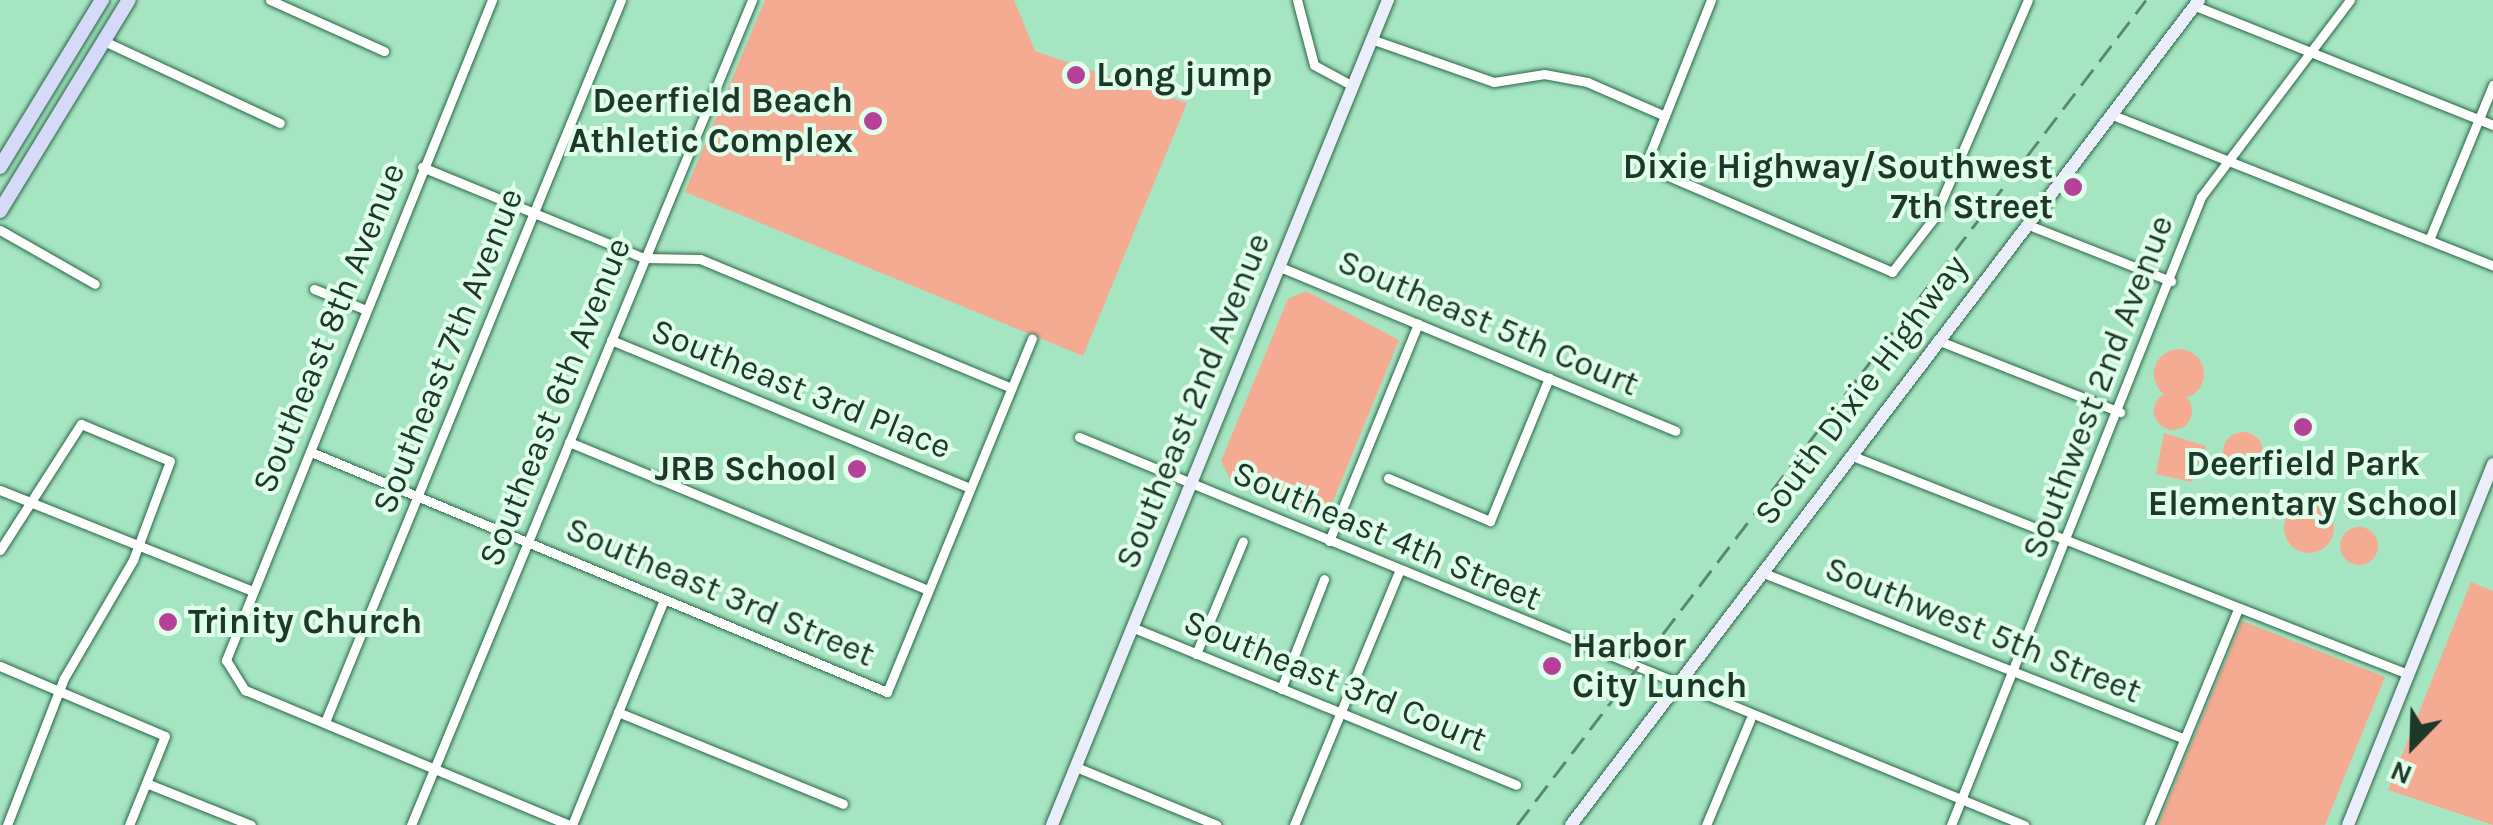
<!DOCTYPE html>
<html>
<head>
<meta charset="utf-8">
<style>
  body { margin:0 }
  #map { position:relative; width:2493px; height:825px; overflow:hidden; background:#a6e5c1; font-family:Karla,sans-serif }
  div>[style] { position:absolute }
  .green>* { inset:0; background:#f5ab92 }
  .round { border-radius:50% }
  .roads { filter:drop-shadow(0 0 2px #296648) drop-shadow(0 0 2px #296648) }
  .street>* { height:9px; margin:-4.5px; padding:0 4.5px; transform-origin:4.5px; border-radius:4.5px; background:#fff }
  .secondary>* { height:12px; margin:-6px; padding:0 6px; transform-origin:6px; border-radius:6px; background:#ebedfb }
  .primary>* { height:14px; margin:-7px; padding:0 7px; transform-origin:7px; border-radius:7px; background:#d6daf8 }
  .rail>* { height:2.5px; margin-top:-1.25px; transform-origin:0; background:repeating-linear-gradient(90deg,#5c876f 0 20px,transparent 0 30px) }
  .dots>* { width:28px; height:28px; translate:-50% -50%; box-sizing:border-box; border:5px solid #dffeeb; border-radius:50% }
  span { translate:-50% -50%; white-space:nowrap; text-align:center; line-height:1.15; -webkit-text-stroke:8px #dffeeb; paint-order:stroke }
  .poi-label { font-size:35px; color:#1d3729; font-weight:700 }
  .left { translate:0 -50%; text-align:left }
  .right { translate:-100% -50%; text-align:right }
  .street-label { font-size:35px; color:#1d3729 }
  .north { position:absolute; left:2363px; top:695px; width:100px; height:100px; -webkit-text-stroke:8px #dffeeb; paint-order:stroke; rotate:203deg; font-size:28px; font-weight:700; line-height:40px; text-align:center; color:#1d3729 }
  .north::after { content:''; display:block; margin:auto; width:35px; height:45px; background:#1d3729; clip-path:polygon(50% 0,100% 100%,50% 72%,0 100%) }
</style>
</head>
<body>
<div id="map">
  <div class="green">
    <div style="clip-path:polygon(765px 0,1014px 0,1035px 51px,1187px 103px,1083px 356px,685px 192px)"></div>
    <div style="clip-path:polygon(1306px 291px,1399px 340px,1325px 521px,1232px 483px,1221px 461px,1288px 299px)"></div>
    <div class="round" style="left:2154px;top:349px;width:50px;height:50px"></div>
    <div class="round" style="left:2154px;top:392px;width:38px;height:38px"></div>
    <div class="round" style="left:2223px;top:432px;width:40px;height:40px"></div>
    <div style="clip-path:polygon(2164px 433px,2206px 446px,2191px 482px,2156px 474px)"></div>
    <div class="round" style="left:2284px;top:503px;width:50px;height:50px"></div>
    <div class="round" style="left:2340px;top:527px;width:38px;height:38px"></div>
    <div style="clip-path:polygon(2471px 582px,2493px 591px,2493px 825px,2388px 790px)"></div>
    <div style="clip-path:polygon(2242px 621px,2385px 677px,2325px 825px,2158px 825px)"></div>
  </div>
  <div class="roads">
    <div class="street">
      <div style="left:270px;top:0;width:125px;rotate:24.1deg"></div>
      <div style="left:492px;top:0;width:712px;rotate:111.95deg"></div>
      <div style="left:226px;top:660px;width:36px;rotate:58deg"></div>
      <div style="left:245px;top:690px;width:352px;rotate:22.6deg"></div>
      <div style="left:1297px;top:0;width:67px;rotate:75.3deg"></div>
      <div style="left:1314px;top:65px;width:44px;rotate:28.3deg"></div>
      <div style="left:1711px;top:0;width:179px;rotate:111.7deg"></div>
      <div style="left:1645px;top:166px;width:269px;rotate:23.2deg"></div>
      <div style="left:1892px;top:272px;width:68px;rotate:-52.1deg"></div>
      <div style="left:1934px;top:218px;width:237px;rotate:-66.7deg"></div>
      <div style="left:2193px;top:5px;width:323px;rotate:21.8deg"></div>
      <div style="left:1371px;top:39px;width:130px;rotate:19.3deg"></div>
      <div style="left:1494px;top:82px;width:51px;rotate:-9.1deg"></div>
      <div style="left:1544px;top:74px;width:44px;rotate:10.5deg"></div>
      <div style="left:1587px;top:82px;width:83px;rotate:23.5deg"></div>
      <div style="left:104px;top:41px;width:194px;rotate:25deg"></div>
      <div style="left:2110px;top:114px;width:412px;rotate:21.6deg"></div>
      <div style="left:422px;top:167px;width:240px;rotate:22.3deg"></div>
      <div style="left:644px;top:258px;width:56px;rotate:1deg"></div>
      <div style="left:700px;top:259px;width:337px;rotate:22.5deg"></div>
      <div style="left:2026px;top:224px;width:156px;rotate:21.5deg"></div>
      <div style="left:0;top:230px;width:109px;rotate:29.6deg"></div>
      <div style="left:2429px;top:240px;width:168px;rotate:-67.6deg"></div>
      <div style="left:1280px;top:267px;width:428px;rotate:22.5deg"></div>
      <div style="left:314px;top:289px;width:54px;rotate:21.8deg"></div>
      <div style="left:611px;top:340px;width:388px;rotate:22.4deg"></div>
      <div style="left:1937px;top:340px;width:197px;rotate:21.5deg"></div>
      <div style="left:1079px;top:437px;width:1022px;rotate:22.32deg"></div>
      <div style="left:569px;top:442px;width:388px;rotate:22.4deg"></div>
      <div style="left:311px;top:452px;width:624px;rotate:22.62deg"></div>
      <div style="left:887px;top:692px;width:382px;rotate:-67.7deg"></div>
      <div style="left:1850px;top:455px;width:599px;rotate:21.43deg"></div>
      <div style="left:1388px;top:478px;width:111px;rotate:22.9deg"></div>
      <div style="left:1490px;top:521px;width:155px;rotate:-67.6deg"></div>
      <div style="left:0;top:490px;width:272px;rotate:21.8deg"></div>
      <div style="left:1329px;top:541px;width:235px;rotate:-67.7deg"></div>
      <div style="left:0;top:550px;width:150px;rotate:-57.3deg"></div>
      <div style="left:81px;top:424px;width:96px;rotate:22.6deg"></div>
      <div style="left:170px;top:461px;width:106px;rotate:110.5deg"></div>
      <div style="left:133px;top:560px;width:137px;rotate:120.3deg"></div>
      <div style="left:64px;top:678px;width:158px;rotate:111.2deg"></div>
      <div style="left:1761px;top:572px;width:455px;rotate:21.5deg"></div>
      <div style="left:1134px;top:628px;width:413px;rotate:22.3deg"></div>
      <div style="left:1196px;top:654px;width:122px;rotate:-67.4deg"></div>
      <div style="left:0;top:666px;width:179px;rotate:23deg"></div>
      <div style="left:165px;top:736px;width:96px;rotate:112deg"></div>
      <div style="left:1281px;top:689px;width:118px;rotate:-68.6deg"></div>
      <div style="left:618px;top:712px;width:243px;rotate:22.2deg"></div>
      <div style="left:325px;top:722px;width:780px;rotate:-67.71deg"></div>
      <div style="left:1076px;top:767px;width:152px;rotate:22.4deg"></div>
      <div style="left:146px;top:783px;width:113px;rotate:21.8deg"></div>
      <div style="left:411px;top:825px;width:893px;rotate:-67.54deg"></div>
      <div style="left:572px;top:825px;width:244px;rotate:-67.8deg"></div>
      <div style="left:1294px;top:825px;width:275px;rotate:-67.5deg"></div>
      <div style="left:1706px;top:825px;width:114px;rotate:-67.3deg"></div>
      <div style="left:1951px;top:825px;width:676px;rotate:-68.29deg"></div>
      <div style="left:2201px;top:197px;width:247px;rotate:-52.9deg"></div>
      <div style="left:2149px;top:825px;width:234px;rotate:-67.6deg"></div>
    </div>
    <div class="secondary">
      <div style="left:1052px;top:825px;width:891px;rotate:-67.84deg"></div>
      <div style="left:1571px;top:825px;width:1037px;rotate:-52.72deg"></div>
      <div style="left:2348px;top:825px;width:389px;rotate:-68.1deg"></div>
    </div>
    <div class="primary">
      <div style="left:0;top:167px;width:196px;rotate:-58.6deg"></div>
      <div style="left:0;top:211px;width:247px;rotate:-58.6deg"></div>
    </div>
  </div>
  <div class="rail">
    <div style="left:1517px;top:825px;width:1037px;rotate:-52.68deg"></div>
  </div>
  <div class="dots">
    <div style="left:1076px;top:75px;background:#b64199"></div>
    <div style="left:873px;top:121px;background:#b64199"></div>
    <div style="left:2073px;top:187px;background:#b64199"></div>
    <div style="left:2303px;top:427px;background:#b64199"></div>
    <div style="left:857px;top:469px;background:#b64199"></div>
    <div style="left:168px;top:622px;background:#b64199"></div>
    <div style="left:1552px;top:666px;background:#b64199"></div>
  </div>
  <div class="poi-label">
    <span class="left" style="left:1096px;top:75px">Long jump</span>
    <span class="right" style="left:853px;top:121px">Deerfield Beach<br>Athletic Complex</span>
    <span class="right" style="left:2053px;top:187px">Dixie Highway/Southwest<br>7th Street</span>
    <span style="left:2303px;top:484px">Deerfield Park<br>Elementary School</span>
    <span class="right" style="left:837px;top:469px">JRB School</span>
    <span class="left" style="left:188px;top:622px">Trinity Church</span>
    <span class="left" style="left:1572px;top:666px">Harbor<br>City Lunch</span>
  </div>
  <div class="street-label">
    <span style="left:1488px;top:323px;rotate:23deg">Southeast 5th Court</span>
    <span style="left:329px;top:328px;rotate:-68deg">Southeast 8th Avenue</span>
    <span style="left:448px;top:351px;rotate:-68deg">Southeast 7th Avenue</span>
    <span style="left:2098px;top:387px;rotate:-69deg">Southwest 2nd Avenue</span>
    <span style="left:801px;top:389px;rotate:22deg">Southeast 3rd Place</span>
    <span style="left:1861px;top:390px;rotate:-53deg">South Dixie Highway</span>
    <span style="left:1193px;top:401px;rotate:-68deg">Southeast 2nd Avenue</span>
    <span style="left:555px;top:402px;rotate:-68deg">Southeast 6th Avenue</span>
    <span style="left:1387px;top:536px;rotate:23deg">Southeast 4th Street</span>
    <span style="left:720px;top:592px;rotate:23deg">Southeast 3rd Street</span>
    <span style="left:1983px;top:630px;rotate:22deg">Southwest 5th Street</span>
    <span style="left:1335px;top:681px;rotate:22deg">Southeast 3rd Court</span>
  </div>
  <div class="north">N</div>
</div>
</body>
</html>
